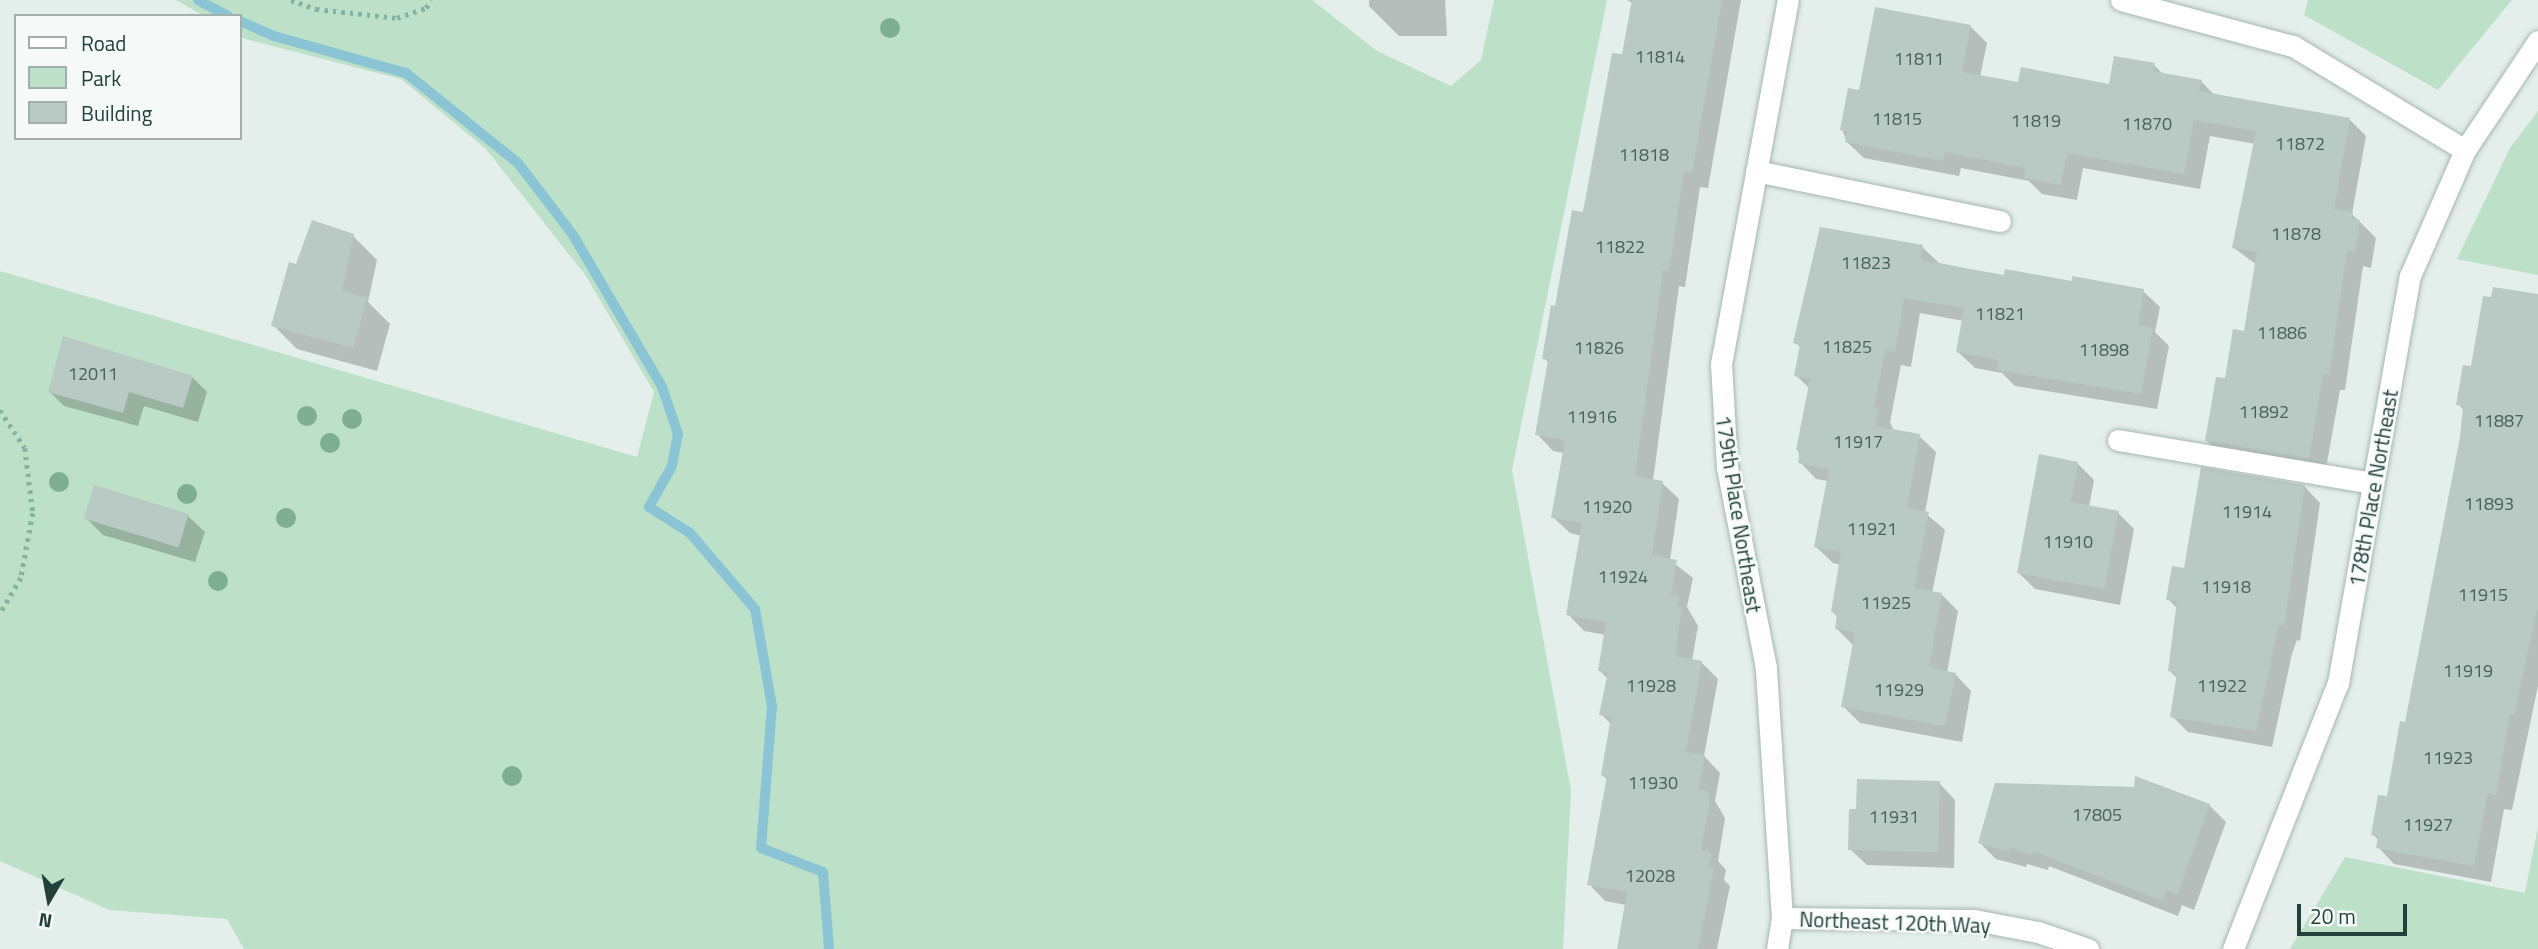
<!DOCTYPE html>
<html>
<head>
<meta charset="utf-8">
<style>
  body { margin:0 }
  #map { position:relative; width:2538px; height:949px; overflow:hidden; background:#e4eeea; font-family:"Titillium Web",sans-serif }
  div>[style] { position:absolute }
  .green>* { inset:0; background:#bde0c8 }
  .shadow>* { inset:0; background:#0003 }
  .stream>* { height:10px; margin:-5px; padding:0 5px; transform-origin:5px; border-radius:5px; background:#8bc5d5 }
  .building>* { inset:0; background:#b9c9c3; transform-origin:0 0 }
  .path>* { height:4.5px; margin-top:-2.25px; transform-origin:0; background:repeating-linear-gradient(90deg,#84b3a6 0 3.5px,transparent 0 8.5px) }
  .roads { filter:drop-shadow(0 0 2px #a6b7b2) drop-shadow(0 0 2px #a6b7b2) }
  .minor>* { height:21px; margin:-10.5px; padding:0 10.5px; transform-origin:10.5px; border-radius:10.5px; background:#fff }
  .trees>* { width:20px; height:20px; margin:-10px; border-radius:50%; background:#7eae94 }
  span { translate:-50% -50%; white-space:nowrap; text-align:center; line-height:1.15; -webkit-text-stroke:5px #f5faf8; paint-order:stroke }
  .number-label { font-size:18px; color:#48635c }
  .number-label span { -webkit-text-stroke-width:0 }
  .street-label { font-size:21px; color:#23413a }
  .legend { position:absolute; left:14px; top:14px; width:228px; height:126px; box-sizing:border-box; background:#f5faf8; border:2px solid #a1b0ac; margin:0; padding:9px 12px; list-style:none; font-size:21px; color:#23413a }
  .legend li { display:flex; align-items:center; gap:14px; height:35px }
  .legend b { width:35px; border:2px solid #a1b0ac }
  .north { position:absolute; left:14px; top:865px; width:70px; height:70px; -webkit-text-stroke:5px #f5faf8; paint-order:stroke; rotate:190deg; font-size:19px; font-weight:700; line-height:28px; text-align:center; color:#23413a }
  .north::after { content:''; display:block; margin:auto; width:24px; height:32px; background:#23413a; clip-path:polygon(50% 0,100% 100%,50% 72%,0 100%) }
  .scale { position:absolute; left:2297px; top:904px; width:110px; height:32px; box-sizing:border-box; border:4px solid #23413a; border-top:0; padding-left:9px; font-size:21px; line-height:24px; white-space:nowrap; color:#23413a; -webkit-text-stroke:5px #f5faf8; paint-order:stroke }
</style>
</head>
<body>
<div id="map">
  <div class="green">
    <div style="clip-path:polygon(176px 0,1312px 0,1377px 51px,1451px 86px,1481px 60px,1494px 0,1607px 0,1512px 470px,1571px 790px,1563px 949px,244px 949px,227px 919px,109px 910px,0 861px,0 271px,637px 457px,654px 392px,586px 276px,486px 149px,401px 79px,245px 39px,240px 36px,240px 16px,204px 16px)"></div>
    <div style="clip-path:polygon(2308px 0,2512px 0,2438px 90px,2304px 15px)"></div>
    <div style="clip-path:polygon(2538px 111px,2538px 275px,2457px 259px,2510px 148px)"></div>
    <div style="clip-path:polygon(2538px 826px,2538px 949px,2290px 949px,2345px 857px,2525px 893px)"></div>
  </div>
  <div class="shadow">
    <div style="clip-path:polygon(1369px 0,1445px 0,1447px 36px,1399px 36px,1369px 6px)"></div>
    <div style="clip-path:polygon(1627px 0,1741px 0,1708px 188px,1700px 187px,1685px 287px,1679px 286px,1653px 481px,1662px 483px,1679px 499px,1670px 560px,1693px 578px,1687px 607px,1698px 626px,1692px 661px,1702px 663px,1718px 679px,1704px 756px,1720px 773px,1715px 801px,1725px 818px,1718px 861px,1726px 870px,1724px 880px,1730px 886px,1717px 949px,1618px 949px,1626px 905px,1605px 901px,1589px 884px,1608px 780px,1602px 775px,1611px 724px,1601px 714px,1608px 679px,1599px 670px,1606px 635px,1584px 631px,1568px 614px,1582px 536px,1570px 533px,1553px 517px,1564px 453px,1553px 451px,1537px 434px,1549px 363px,1544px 358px,1624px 56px,1634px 4px)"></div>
    <div style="clip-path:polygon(1970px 26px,1987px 43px,1980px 77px,2019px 84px,2110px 86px,2154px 65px,2164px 75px,2201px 81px,2215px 96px,2349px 119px,2366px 136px,2352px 214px,2376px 238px,2371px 268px,2363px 266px,2345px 390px,2340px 390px,2325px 474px,2224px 457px,2207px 441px,2245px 333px,2257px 265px,2234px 248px,2256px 144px,2210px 136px,2200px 189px,2083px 168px,2077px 200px,2042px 194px,2029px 181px,1961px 168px,1959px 176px,1864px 158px,1847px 142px,1842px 129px,1861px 92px)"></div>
    <div style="clip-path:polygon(353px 236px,377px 260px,368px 302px,390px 324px,377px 371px,297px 349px,273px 325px,297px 266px)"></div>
    <div style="clip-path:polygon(1922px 247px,1939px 263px,2005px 277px,2143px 291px,2160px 307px,2155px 332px,2169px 346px,2157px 409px,2015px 386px,2002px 373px,1975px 368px,1958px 352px,1964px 321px,1920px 313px,1911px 367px,1901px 365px,1890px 422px,1894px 431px,1919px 436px,1936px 452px,1925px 513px,1945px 530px,1932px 593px,1941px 594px,1958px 611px,1947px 673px,1955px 674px,1971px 691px,1962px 742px,1860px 723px,1843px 706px,1853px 645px,1836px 628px,1838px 618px,1833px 612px,1841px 565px,1833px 563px,1816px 547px,1828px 481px,1816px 479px,1800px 462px,1798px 449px,1810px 389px,1796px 375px,1801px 348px,1795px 342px)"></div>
    <div style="clip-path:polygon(2538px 296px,2538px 686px,2512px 810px,2504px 809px,2491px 882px,2394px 864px,2378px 847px,2379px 841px,2373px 834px,2388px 798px,2407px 724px,2461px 437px,2465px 411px,2458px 404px,2472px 368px)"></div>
    <div style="clip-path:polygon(192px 377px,207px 392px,198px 422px,144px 406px,138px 426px,64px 406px,49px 391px)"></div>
    <div style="clip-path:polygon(2077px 463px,2094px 480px,2089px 507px,2118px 513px,2134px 529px,2120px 605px,2035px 589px,2019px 573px)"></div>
    <div style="clip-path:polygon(2304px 486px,2320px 503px,2300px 641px,2297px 640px,2292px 654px,2272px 747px,2188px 732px,2172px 716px,2178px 679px,2170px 671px,2178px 609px,2168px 599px,2185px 570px)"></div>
    <div style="clip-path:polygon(188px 516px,205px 532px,195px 562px,103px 535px,86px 518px)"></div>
    <div style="clip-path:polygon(1939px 783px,1955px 800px,1954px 868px,1867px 865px,1850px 849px,1858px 811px)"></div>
    <div style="clip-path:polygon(2209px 805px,2226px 822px,2194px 910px,2182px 905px,2178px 916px,2049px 866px,2048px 870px,2027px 864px,2026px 867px,1996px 859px,1980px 843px)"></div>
  </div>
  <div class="stream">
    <div style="left:198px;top:0;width:34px;rotate:28deg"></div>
    <div style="left:240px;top:21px;width:37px;rotate:24deg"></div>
    <div style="left:274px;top:36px;width:137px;rotate:15.7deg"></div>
    <div style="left:406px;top:73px;width:144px;rotate:38.8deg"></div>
    <div style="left:518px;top:163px;width:91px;rotate:52.6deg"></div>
    <div style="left:573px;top:235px;width:176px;rotate:59.6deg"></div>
    <div style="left:662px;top:387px;width:50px;rotate:71.2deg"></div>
    <div style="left:678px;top:434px;width:33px;rotate:101deg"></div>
    <div style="left:672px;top:466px;width:47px;rotate:119.3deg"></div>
    <div style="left:649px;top:507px;width:49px;rotate:32.4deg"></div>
    <div style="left:690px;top:533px;width:100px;rotate:49.5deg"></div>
    <div style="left:755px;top:609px;width:98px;rotate:80.1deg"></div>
    <div style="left:772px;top:706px;width:142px;rotate:94.4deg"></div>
    <div style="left:761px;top:848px;width:66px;rotate:21.2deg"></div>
    <div style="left:823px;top:872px;width:77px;rotate:85.5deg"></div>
  </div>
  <div class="building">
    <div style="clip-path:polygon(1632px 0,1722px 0,1692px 173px,1684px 171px,1669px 271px,1663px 270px,1635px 476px,1663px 481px,1652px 555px,1677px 560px,1671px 595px,1679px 596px,1677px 607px,1682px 607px,1675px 656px,1702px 661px,1686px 752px,1705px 755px,1698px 789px,1707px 791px,1710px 800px,1701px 850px,1711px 852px,1708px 867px,1714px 868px,1698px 949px,1617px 949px,1627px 892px,1587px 885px,1607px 776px,1601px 775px,1611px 717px,1599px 715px,1608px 672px,1598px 671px,1606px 622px,1566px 615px,1582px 523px,1551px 518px,1565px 440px,1535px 435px,1548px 360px,1542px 359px,1551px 305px,1555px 306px,1572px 210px,1583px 212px,1612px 53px,1622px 54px)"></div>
    <div style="clip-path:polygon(1875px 7px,1971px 25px,1962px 72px,2018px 82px,2021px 67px,2109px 84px,2114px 56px,2155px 63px,2153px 71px,2202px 80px,2199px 91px,2350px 118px,2334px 209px,2353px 212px,2352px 219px,2360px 220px,2355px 252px,2347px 251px,2329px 375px,2323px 374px,2309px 459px,2205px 441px,2216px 377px,2225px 378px,2233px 329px,2244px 331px,2257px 252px,2232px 248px,2256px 131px,2194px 120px,2184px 174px,2067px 153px,2061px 185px,2024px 178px,2025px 168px,1945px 152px,1943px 161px,1845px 142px,1847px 131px,1840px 130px,1848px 88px,1859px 90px)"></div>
    <div style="clip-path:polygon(312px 220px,354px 234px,342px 291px,367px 298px,353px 348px,271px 326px,289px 262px,296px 264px)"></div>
    <div style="clip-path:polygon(1820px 227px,1923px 245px,1921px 260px,2004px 275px,2005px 269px,2072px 281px,2072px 276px,2144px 289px,2138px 325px,2153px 328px,2141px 394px,1997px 370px,1998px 360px,1956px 352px,1964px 308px,1904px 298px,1895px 352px,1885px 350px,1874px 408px,1879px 409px,1875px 426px,1920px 434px,1907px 508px,1929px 512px,1914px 588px,1942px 593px,1929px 667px,1956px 673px,1945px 726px,1841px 707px,1855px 632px,1835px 629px,1837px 614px,1831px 612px,1841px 552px,1814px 547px,1829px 469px,1798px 463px,1800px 450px,1796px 450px,1810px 379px,1794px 376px,1800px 345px,1793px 343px)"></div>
    <div style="clip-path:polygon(2493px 287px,2538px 294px,2538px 606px,2514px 715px,2510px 714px,2496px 795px,2488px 793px,2474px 866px,2376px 848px,2378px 837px,2371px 835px,2378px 795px,2387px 796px,2400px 721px,2405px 722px,2460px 437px,2463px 406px,2456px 405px,2463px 365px,2471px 366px,2483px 296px,2491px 297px)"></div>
    <div style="clip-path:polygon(63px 336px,193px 376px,183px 408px,129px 392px,123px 413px,48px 392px)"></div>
    <div style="clip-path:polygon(2039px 454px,2078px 462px,2071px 502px,2119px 511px,2104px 589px,2017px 573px)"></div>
    <div style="clip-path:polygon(2201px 467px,2305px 485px,2284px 626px,2280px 625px,2276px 637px,2256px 731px,2170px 717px,2177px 673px,2168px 671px,2177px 601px,2166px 600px,2172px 566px,2184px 568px)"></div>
    <div style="left:94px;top:485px;width:99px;height:35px;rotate:17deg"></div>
    <div style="clip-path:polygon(2135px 776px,2210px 804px,2177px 895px,2166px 890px,2162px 901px,2033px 851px,2032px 855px,2010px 848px,2009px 852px,1978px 843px,1995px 783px,2134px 787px)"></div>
    <div style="clip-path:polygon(1857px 779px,1940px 781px,1938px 852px,1848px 850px,1849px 809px,1856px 809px)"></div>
  </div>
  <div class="path">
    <div style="left:291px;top:0;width:27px;rotate:20deg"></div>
    <div style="left:316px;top:9px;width:81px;rotate:6.3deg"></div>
    <div style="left:397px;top:18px;width:31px;rotate:-19deg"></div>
    <div style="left:426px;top:8px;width:9px;rotate:-58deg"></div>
    <div style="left:0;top:410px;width:45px;rotate:56.7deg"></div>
    <div style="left:25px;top:448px;width:65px;rotate:83deg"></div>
    <div style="left:33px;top:513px;width:66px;rotate:100.5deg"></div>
    <div style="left:21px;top:578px;width:42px;rotate:120.3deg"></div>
  </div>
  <div class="roads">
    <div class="minor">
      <div style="left:2121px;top:0;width:178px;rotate:15deg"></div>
      <div style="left:2293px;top:46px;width:201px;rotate:31.2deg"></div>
      <div style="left:1756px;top:171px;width:249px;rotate:11.6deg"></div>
      <div style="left:2118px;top:440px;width:259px;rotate:9.6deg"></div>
      <div style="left:1782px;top:918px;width:192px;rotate:0.6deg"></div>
      <div style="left:1974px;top:920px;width:65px;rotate:10.6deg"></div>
      <div style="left:2038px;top:932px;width:53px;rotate:18.8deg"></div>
      <div style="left:1777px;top:949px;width:31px;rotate:-81deg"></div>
      <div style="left:1782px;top:918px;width:251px;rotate:-93.7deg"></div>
      <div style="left:1766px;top:668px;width:204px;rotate:-101deg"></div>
      <div style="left:1727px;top:468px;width:104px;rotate:-93.3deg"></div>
      <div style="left:1721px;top:364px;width:370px;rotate:-79.6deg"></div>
      <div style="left:2233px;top:949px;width:286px;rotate:-68.5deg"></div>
      <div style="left:2338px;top:683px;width:413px;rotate:-80deg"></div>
      <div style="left:2410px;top:276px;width:137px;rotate:-66.4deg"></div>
      <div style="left:2465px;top:150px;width:131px;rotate:-56.2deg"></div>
    </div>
  </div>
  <div class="trees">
    <div style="left:890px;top:28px"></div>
    <div style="left:307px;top:416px"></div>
    <div style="left:352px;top:419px"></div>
    <div style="left:330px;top:443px"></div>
    <div style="left:59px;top:482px"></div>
    <div style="left:187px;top:494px"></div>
    <div style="left:286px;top:518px"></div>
    <div style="left:218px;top:581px"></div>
    <div style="left:512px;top:776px"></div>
  </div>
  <div class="number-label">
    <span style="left:1660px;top:57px">11814</span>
    <span style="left:1919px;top:59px">11811</span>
    <span style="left:1897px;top:119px">11815</span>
    <span style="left:2036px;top:121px">11819</span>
    <span style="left:2147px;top:124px">11870</span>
    <span style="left:2300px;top:144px">11872</span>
    <span style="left:1644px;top:155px">11818</span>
    <span style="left:2296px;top:234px">11878</span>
    <span style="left:1620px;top:247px">11822</span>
    <span style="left:1866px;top:263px">11823</span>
    <span style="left:2000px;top:314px">11821</span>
    <span style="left:2282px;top:333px">11886</span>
    <span style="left:1847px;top:347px">11825</span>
    <span style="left:1599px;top:348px">11826</span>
    <span style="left:2104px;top:350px">11898</span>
    <span style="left:93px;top:374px">12011</span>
    <span style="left:2264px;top:412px">11892</span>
    <span style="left:1592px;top:417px">11916</span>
    <span style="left:2499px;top:421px">11887</span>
    <span style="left:1858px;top:442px">11917</span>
    <span style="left:2489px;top:504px">11893</span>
    <span style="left:1607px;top:507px">11920</span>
    <span style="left:2247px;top:512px">11914</span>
    <span style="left:1872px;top:529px">11921</span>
    <span style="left:2068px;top:542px">11910</span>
    <span style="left:1623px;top:577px">11924</span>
    <span style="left:2226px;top:587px">11918</span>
    <span style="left:2483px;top:595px">11915</span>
    <span style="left:1886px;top:603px">11925</span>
    <span style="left:2468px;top:671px">11919</span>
    <span style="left:1651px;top:686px">11928</span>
    <span style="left:2222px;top:686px">11922</span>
    <span style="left:1899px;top:690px">11929</span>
    <span style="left:2448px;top:758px">11923</span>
    <span style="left:1653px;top:783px">11930</span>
    <span style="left:2097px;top:815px">17805</span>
    <span style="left:1894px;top:817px">11931</span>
    <span style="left:2428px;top:825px">11927</span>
    <span style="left:1650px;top:876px">12028</span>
  </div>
  <div class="street-label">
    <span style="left:2373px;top:488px;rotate:-80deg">178th Place Northeast</span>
    <span style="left:1739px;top:514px;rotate:81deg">179th Place Northeast</span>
    <span style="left:1895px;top:922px;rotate:2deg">Northeast 120th Way</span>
  </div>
  <ul class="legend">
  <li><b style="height:9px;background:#fff"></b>Road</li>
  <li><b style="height:19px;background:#bde0c8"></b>Park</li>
  <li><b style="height:19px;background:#b9c9c3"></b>Building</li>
  </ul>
  <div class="north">N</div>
  <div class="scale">20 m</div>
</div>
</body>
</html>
